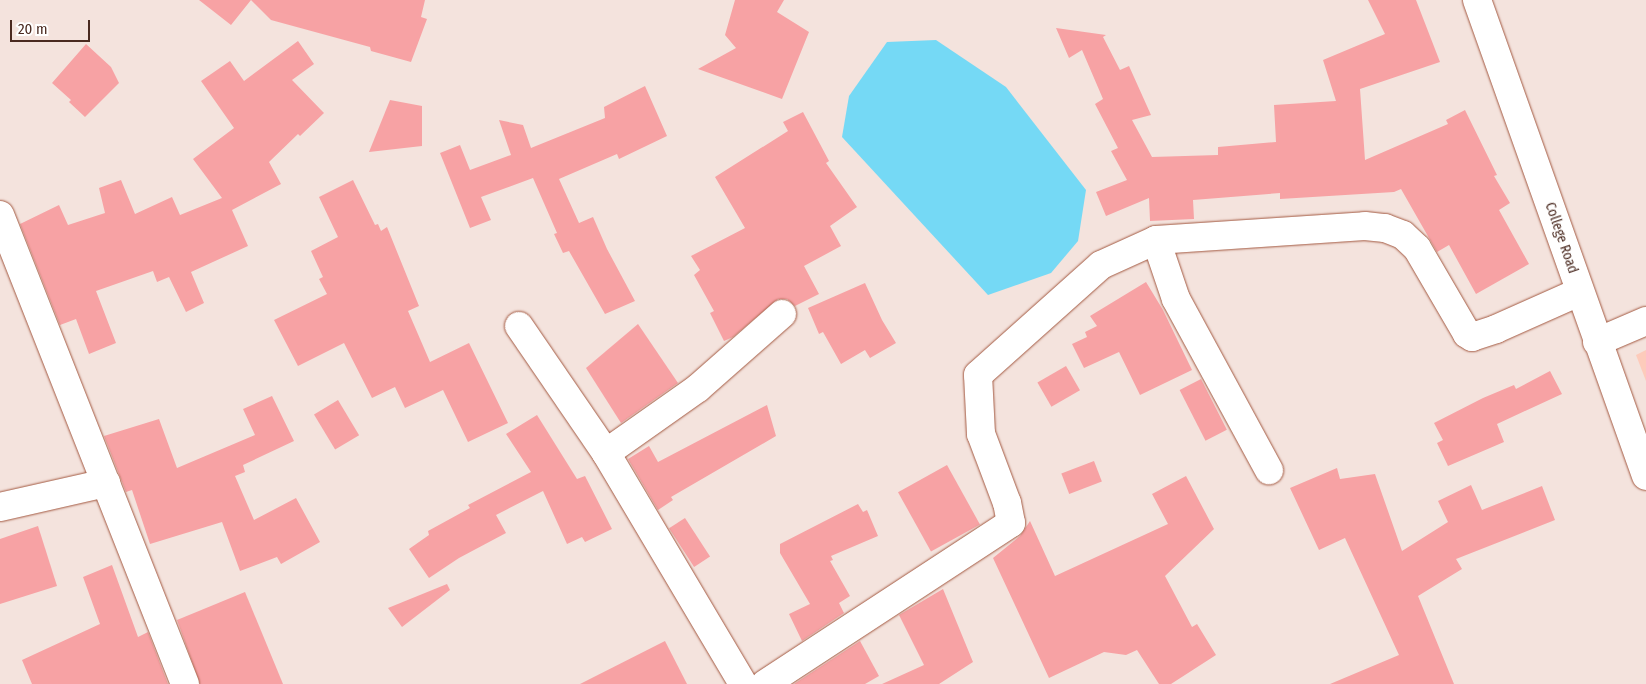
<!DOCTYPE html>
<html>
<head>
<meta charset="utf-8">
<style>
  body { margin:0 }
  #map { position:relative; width:1646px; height:684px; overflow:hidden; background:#f4e3dd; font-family:"Fira Sans Condensed",sans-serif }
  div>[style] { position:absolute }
  .green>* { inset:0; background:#fdcbbb }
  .water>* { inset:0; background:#75d9f5 }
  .building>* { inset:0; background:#f7a2a4; transform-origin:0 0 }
  .roads { filter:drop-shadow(0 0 1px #a35941) drop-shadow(0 0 1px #a35941) }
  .minor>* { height:28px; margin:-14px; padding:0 14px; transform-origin:14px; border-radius:14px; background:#fff }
  .secondary>* { height:28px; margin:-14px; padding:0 14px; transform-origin:14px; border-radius:14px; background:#fff }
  span { translate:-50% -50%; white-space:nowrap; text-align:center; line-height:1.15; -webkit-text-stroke:4px #fff; paint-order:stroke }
  .street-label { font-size:14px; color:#4a2a20 }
  .scale { position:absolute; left:10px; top:20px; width:80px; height:22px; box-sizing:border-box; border:2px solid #4a2a20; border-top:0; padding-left:6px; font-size:15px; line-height:18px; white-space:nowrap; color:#4a2a20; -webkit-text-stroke:4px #fff; paint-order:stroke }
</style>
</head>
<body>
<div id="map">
  <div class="green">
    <div style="clip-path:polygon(1646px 350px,1646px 381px,1636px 355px)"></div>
  </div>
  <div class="water">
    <div style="clip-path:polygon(936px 40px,1006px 87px,1086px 190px,1078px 241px,1051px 273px,988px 295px,842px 137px,849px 96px,887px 42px)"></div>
  </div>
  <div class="building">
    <div style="clip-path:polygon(199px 0,425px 0,421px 17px,427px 19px,411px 62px,371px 51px,370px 47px,271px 20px,251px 0,231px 25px)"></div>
    <div style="clip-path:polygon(735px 0,784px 0,777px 12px,809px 32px,782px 99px,698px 69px,736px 48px,725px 35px)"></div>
    <div style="clip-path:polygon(1368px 0,1416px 0,1440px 62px,1360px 89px,1365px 160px,1448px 124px,1446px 120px,1465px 110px,1497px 175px,1494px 176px,1510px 203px,1499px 210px,1529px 264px,1476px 294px,1449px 245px,1437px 252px,1401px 189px,1394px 192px,1280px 199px,1280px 193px,1193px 200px,1194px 219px,1150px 221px,1149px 198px,1106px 216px,1096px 192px,1127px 180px,1111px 151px,1118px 148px,1095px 104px,1103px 99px,1082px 50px,1069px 58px,1056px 28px,1106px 35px,1103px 37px,1120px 70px,1129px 66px,1151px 115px,1132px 120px,1152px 157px,1218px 155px,1218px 147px,1276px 142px,1274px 105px,1336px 101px,1323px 60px,1385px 34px)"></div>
    <div style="clip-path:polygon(298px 41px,314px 64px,292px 80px,324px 113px,300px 136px,298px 134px,269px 162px,281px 184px,232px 210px,248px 246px,191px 272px,204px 303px,186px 312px,169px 277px,157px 282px,153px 271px,96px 291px,116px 343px,89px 354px,76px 319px,60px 325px,20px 224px,59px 205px,68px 225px,105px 213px,99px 188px,121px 180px,135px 214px,172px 197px,180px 215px,222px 198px,193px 159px,234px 128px,201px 81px,230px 61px,244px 81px)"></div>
    <div style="clip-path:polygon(86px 44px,111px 67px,119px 83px,85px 117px,69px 102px,71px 100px,52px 83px)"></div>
    <div style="clip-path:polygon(645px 86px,667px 136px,619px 159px,617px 154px,559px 179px,579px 223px,593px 217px,607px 249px,635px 301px,605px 314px,569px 251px,563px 253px,554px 234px,557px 233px,533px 178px,481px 197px,491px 220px,470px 228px,440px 153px,460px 145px,470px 170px,511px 155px,499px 120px,523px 125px,531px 148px,605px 118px,604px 107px)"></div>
    <div style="clip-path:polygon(390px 100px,422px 106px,422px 146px,369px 152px)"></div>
    <div style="clip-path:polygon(803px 112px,829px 161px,826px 163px,857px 207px,830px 226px,841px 246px,804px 266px,819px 294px,795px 306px,787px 299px,778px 299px,733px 337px,724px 341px,710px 313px,714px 311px,694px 275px,700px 270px,691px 256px,745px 228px,715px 177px,788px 131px,783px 122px)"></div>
    <div style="clip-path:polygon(353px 180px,375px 225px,378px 224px,381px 231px,387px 227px,419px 306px,408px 311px,430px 362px,469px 343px,508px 423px,468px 442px,443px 390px,405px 408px,395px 387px,372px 398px,344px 343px,298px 366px,274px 320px,327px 294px,319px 279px,323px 277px,311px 251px,338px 237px,319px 197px)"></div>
    <div style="clip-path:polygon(1146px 282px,1163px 310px,1192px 370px,1140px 395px,1119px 352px,1084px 368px,1072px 344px,1087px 337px,1085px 332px,1097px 326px,1090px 316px)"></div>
    <div style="clip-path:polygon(865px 283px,882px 320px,896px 343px,870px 358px,865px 350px,841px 364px,823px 332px,819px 334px,808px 308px)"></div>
    <div style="clip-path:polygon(638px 324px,678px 383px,621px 423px,586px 368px)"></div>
    <div style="left:1066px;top:366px;width:28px;height:33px;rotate:60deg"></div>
    <div style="clip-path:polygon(1550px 371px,1562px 394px,1497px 424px,1504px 442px,1448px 466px,1437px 443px,1443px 440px,1434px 423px,1483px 398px,1514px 385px,1516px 389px)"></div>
    <div style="left:1201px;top:379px;width:57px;height:24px;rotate:63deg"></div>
    <div style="clip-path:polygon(272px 396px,294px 441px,243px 465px,245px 472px,235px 476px,254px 520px,296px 498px,320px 542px,281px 564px,277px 557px,240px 571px,222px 522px,150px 544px,132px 490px,126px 492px,104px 436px,159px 419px,177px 468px,255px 435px,243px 409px)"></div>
    <div style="left:338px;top:400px;width:41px;height:28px;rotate:59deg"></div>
    <div style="clip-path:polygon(767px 405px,776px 436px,671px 497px,673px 500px,658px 510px,628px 459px,649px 446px,658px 462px)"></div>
    <div style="clip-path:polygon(537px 415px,577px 479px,585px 476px,612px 529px,585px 542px,582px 537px,567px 544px,543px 491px,496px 515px,506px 533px,459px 558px,429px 578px,409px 549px,429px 535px,428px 531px,470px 508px,468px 505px,531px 472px,506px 434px)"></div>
    <div style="left:1094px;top:461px;width:22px;height:35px;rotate:69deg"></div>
    <div style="left:947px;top:465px;width:68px;height:56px;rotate:61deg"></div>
    <div style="clip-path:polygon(1337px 468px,1340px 479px,1375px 474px,1402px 551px,1448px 522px,1438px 501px,1471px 485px,1482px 510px,1542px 486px,1555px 520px,1456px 559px,1462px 569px,1418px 596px,1454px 684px,1330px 684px,1399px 655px,1345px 538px,1319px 550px,1290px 488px)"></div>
    <div style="clip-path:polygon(1186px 476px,1214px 529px,1165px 576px,1192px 627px,1197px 624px,1216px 655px,1171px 684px,1159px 684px,1137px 650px,1126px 655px,1104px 652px,1049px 678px,993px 558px,1020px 536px,1030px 521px,1055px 576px,1168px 524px,1152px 494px)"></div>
    <div style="clip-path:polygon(858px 504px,863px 512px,867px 510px,878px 536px,831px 556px,833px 560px,830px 561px,850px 596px,839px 603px,844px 613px,802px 641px,789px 614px,810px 604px,780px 553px,780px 544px)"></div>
    <div style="left:685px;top:518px;width:46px;height:19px;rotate:57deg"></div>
    <div style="clip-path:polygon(38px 526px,57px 586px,0 604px,0 539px)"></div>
    <div style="clip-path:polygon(112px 565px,138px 637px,148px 632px,168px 684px,32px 684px,22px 660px,100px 624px,83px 577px)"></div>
    <div style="clip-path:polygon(447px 584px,450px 590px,402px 627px,388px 608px)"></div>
    <div style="clip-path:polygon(943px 589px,973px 662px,939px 684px,882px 684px,924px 665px,899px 615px)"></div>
    <div style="clip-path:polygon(245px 592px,283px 684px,200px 684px,177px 620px)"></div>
    <div style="clip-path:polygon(665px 641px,687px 684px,580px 684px)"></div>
    <div style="clip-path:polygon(860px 641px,879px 676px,865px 684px,794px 684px)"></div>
  </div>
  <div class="roads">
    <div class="minor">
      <div style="left:0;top:215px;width:504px;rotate:68.47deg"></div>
      <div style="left:1156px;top:240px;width:209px;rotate:-3.8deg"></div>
      <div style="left:1365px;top:226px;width:20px;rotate:6deg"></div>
      <div style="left:1385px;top:228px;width:19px;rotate:21deg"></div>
      <div style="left:1403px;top:235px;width:19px;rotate:43deg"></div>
      <div style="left:1417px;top:248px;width:99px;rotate:59.8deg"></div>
      <div style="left:1467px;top:334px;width:6px;rotate:31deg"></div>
      <div style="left:1472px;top:337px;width:25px;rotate:-18deg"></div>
      <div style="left:1496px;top:329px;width:91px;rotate:-24deg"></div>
      <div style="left:519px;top:326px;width:154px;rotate:55.6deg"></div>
      <div style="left:606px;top:453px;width:269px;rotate:59.3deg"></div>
      <div style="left:1597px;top:342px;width:53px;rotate:-23.2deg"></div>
      <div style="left:606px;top:453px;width:113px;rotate:-35.2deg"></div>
      <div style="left:698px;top:388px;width:112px;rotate:-41.4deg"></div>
      <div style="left:0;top:507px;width:109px;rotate:-12.8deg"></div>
      <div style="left:765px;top:684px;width:294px;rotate:-33.2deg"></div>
      <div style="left:1011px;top:523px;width:20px;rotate:-101deg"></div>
      <div style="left:1007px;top:503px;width:74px;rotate:-110.6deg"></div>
      <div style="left:981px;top:434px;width:59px;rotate:-92.9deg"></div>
      <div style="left:978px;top:375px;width:165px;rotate:-41.8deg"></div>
      <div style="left:1101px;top:265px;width:60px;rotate:-24.4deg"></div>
      <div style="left:1156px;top:240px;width:62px;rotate:71.3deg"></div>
      <div style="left:1176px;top:299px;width:195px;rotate:61.5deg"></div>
    </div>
    <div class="secondary">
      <div style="left:1477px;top:0;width:505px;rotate:70.45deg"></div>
    </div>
  </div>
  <div class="street-label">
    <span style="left:1561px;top:238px;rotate:71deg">College Road</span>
  </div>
  <div class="scale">20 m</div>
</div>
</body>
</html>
